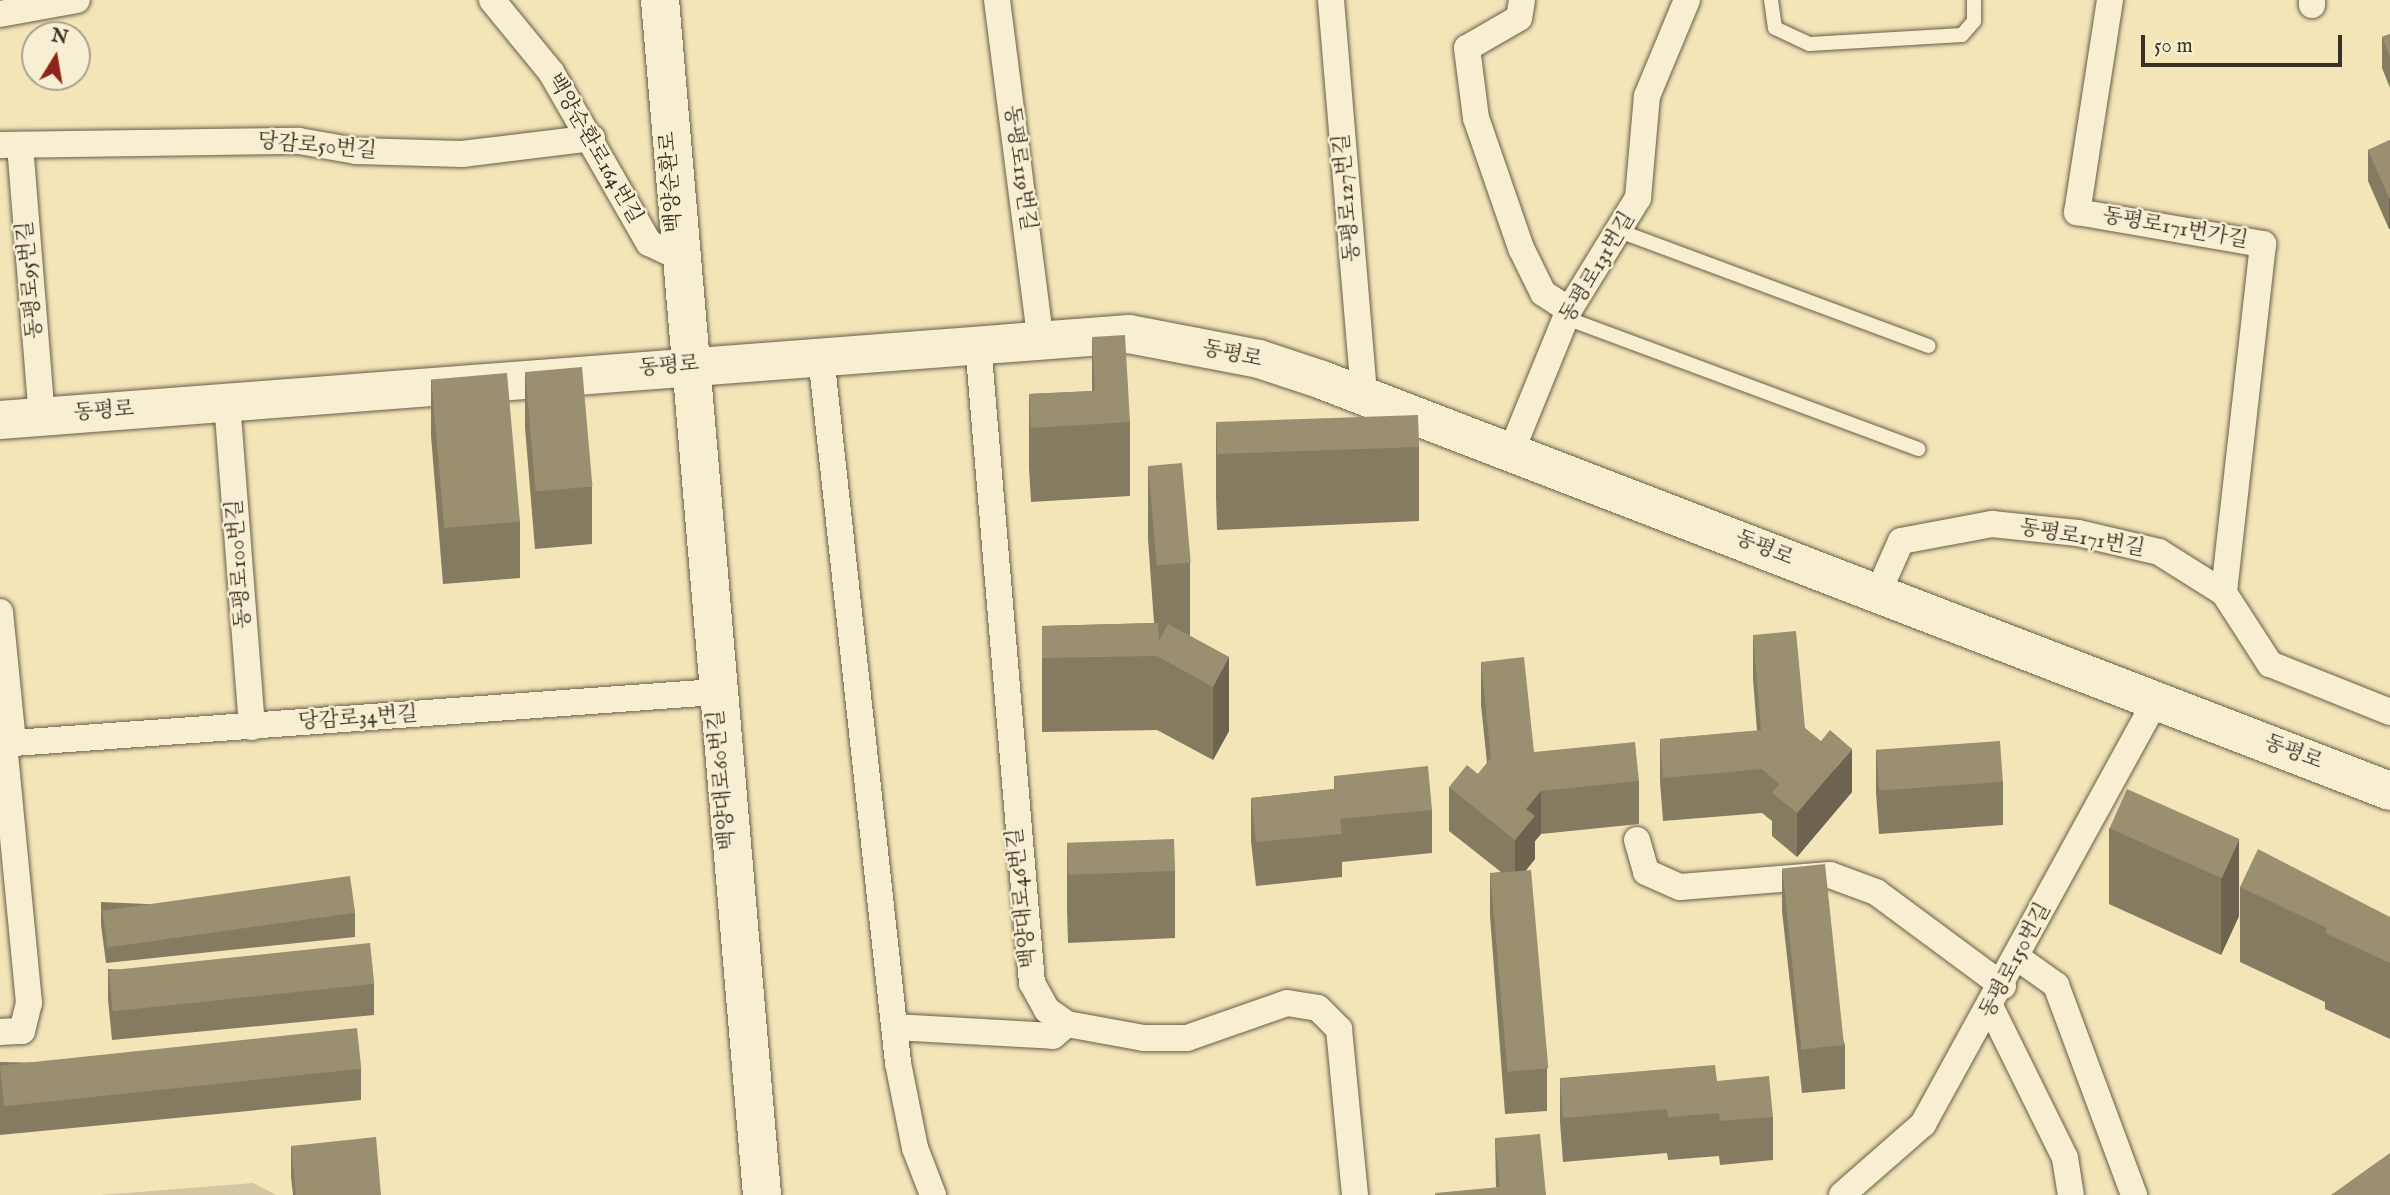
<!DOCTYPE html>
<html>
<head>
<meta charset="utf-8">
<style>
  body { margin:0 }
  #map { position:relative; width:2390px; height:1195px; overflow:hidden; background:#f4e5b9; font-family:"IM FELL English","Noto Serif KR",serif }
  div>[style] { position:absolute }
  .green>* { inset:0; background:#d4c6a0 }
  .roads { filter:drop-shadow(0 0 2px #685e49) drop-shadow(0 0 2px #685e49) }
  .lane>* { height:14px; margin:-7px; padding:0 7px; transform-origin:7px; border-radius:7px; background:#f8eed2 }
  .street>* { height:26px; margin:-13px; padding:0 13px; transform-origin:13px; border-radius:13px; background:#f8eed2 }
  .secondary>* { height:38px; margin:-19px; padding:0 19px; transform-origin:19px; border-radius:19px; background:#f8eed2 }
  .wall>* { inset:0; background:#857b61 }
  .shaded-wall>* { inset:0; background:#6c644f; transform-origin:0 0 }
  .building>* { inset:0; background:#9b8f71; transform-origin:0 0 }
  span { translate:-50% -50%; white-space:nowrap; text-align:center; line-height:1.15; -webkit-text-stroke:5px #f8eed2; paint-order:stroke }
  .street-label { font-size:21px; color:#3a3124 }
  .north { position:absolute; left:21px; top:21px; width:70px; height:70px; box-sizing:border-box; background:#f8eed2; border:2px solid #aca28c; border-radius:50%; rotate:11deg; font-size:19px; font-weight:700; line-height:28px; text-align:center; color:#3a3124 }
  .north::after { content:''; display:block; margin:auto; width:24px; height:32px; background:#8f2418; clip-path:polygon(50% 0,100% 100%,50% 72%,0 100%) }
  .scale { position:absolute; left:2141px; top:35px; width:201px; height:32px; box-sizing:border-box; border:4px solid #3a3124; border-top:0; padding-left:9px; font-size:21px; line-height:24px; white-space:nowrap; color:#3a3124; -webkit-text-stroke:5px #f8eed2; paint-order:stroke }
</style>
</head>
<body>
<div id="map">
  <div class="green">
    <div style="clip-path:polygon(253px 1183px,276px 1195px,101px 1195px)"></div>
  </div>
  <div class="roads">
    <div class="lane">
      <div style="left:1771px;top:0;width:28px;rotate:82deg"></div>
      <div style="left:1775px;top:28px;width:38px;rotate:25deg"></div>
      <div style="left:1810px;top:44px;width:152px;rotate:-3.4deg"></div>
      <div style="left:1962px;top:35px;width:18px;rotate:-49deg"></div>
      <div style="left:1974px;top:21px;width:21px;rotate:-90deg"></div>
      <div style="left:1622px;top:232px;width:327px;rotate:20.4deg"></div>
      <div style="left:1566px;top:318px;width:376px;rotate:20.4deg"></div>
    </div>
    <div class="street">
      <div style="left:492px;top:0;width:93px;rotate:50.7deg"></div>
      <div style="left:551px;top:72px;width:197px;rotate:60.2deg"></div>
      <div style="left:649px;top:243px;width:31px;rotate:25deg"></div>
      <div style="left:997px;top:0;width:339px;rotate:82.7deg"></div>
      <div style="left:1331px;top:0;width:398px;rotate:85.2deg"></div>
      <div style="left:1522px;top:0;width:18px;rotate:99deg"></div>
      <div style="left:1519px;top:18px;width:60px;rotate:150deg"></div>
      <div style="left:1467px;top:48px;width:71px;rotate:82.7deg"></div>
      <div style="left:1476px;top:118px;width:138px;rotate:70.9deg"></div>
      <div style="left:1521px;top:248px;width:50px;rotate:63.9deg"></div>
      <div style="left:1543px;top:293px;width:31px;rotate:33deg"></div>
      <div style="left:2110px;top:0;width:215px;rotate:98.8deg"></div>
      <div style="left:2077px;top:212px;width:189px;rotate:9.8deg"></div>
      <div style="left:2263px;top:244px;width:351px;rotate:96.4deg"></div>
      <div style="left:2312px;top:5px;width:5px;rotate:-90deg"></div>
      <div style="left:0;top:14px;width:78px;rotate:-10.3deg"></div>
      <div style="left:0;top:145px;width:299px;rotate:-0.8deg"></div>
      <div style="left:299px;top:141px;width:58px;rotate:10deg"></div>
      <div style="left:356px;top:151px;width:106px;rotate:1.6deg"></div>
      <div style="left:462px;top:154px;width:131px;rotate:-7deg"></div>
      <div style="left:20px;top:145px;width:272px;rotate:85.4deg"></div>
      <div style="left:978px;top:344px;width:641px;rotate:85.17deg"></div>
      <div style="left:1032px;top:983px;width:31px;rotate:61deg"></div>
      <div style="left:1047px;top:1010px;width:24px;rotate:35deg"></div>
      <div style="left:1067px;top:1024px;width:78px;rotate:10.3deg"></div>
      <div style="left:1144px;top:1038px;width:43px"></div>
      <div style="left:1187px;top:1038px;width:106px;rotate:-19.3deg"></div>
      <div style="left:1287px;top:1003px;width:31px;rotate:9deg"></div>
      <div style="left:1318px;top:1008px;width:30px;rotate:45deg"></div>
      <div style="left:1339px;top:1029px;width:167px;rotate:84.5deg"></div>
      <div style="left:821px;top:356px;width:711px;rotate:83.78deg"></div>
      <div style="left:898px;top:1063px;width:87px;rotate:78.7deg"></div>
      <div style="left:915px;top:1148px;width:50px;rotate:69deg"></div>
      <div style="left:227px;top:402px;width:326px;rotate:85.6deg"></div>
      <div style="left:1511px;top:452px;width:153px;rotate:-67.8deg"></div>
      <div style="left:1569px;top:310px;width:132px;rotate:-58.4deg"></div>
      <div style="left:1638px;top:198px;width:102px;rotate:-85deg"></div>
      <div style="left:1647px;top:96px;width:104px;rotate:-67.4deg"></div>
      <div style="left:1877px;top:595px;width:59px;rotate:-66deg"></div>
      <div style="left:1901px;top:541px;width:93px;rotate:-10.6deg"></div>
      <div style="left:1992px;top:524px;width:86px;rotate:6deg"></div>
      <div style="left:2078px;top:533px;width:83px;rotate:13.2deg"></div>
      <div style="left:2159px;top:552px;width:77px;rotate:32.2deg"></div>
      <div style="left:2224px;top:593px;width:85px;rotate:57.1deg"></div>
      <div style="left:2270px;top:664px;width:129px;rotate:21.8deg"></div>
      <div style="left:0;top:612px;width:132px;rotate:84.3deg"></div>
      <div style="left:0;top:744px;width:717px;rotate:-4.16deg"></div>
      <div style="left:1637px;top:840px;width:33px;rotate:74deg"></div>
      <div style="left:1646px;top:872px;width:37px;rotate:24deg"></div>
      <div style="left:1680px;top:887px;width:150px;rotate:-4.6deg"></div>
      <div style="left:1830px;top:875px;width:49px;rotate:20.3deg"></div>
      <div style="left:1876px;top:892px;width:158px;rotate:36.5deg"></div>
      <div style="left:2018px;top:958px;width:47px;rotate:35.4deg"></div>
      <div style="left:2056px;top:985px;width:224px;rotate:69.6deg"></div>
      <div style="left:1991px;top:1008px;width:167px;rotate:63.7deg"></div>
      <div style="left:2065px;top:1158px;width:37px;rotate:81deg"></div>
      <div style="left:894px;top:1027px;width:159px;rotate:3.2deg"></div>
      <div style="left:1053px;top:1036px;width:18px;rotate:-41deg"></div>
      <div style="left:0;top:1032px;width:22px;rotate:-3deg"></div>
      <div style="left:22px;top:1031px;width:29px;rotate:-76deg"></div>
      <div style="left:29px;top:1003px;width:260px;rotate:-95.5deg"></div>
      <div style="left:1842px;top:1195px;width:108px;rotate:-41.2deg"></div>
      <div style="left:1923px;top:1124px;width:484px;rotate:-61.2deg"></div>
    </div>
    <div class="secondary">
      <div style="left:660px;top:0;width:1199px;rotate:85.12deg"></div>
      <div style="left:0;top:420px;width:1132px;rotate:-4.36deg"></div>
      <div style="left:1129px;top:334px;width:132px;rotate:10.9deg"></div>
      <div style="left:1259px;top:359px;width:66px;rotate:18.4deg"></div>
      <div style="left:1322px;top:380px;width:1144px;rotate:21.05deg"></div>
    </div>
  </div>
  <div class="wall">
    <div style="clip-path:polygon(2390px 34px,2390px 88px,2382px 68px,2382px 37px)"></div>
    <div style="clip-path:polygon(2390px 140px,2389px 229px,2368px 181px,2368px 150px)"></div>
    <div style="clip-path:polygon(1092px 337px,1130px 422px,1130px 496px,1031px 502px,1029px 468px,1029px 394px,1092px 391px)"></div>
    <div style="clip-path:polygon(525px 372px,592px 487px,592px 544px,535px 549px,525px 428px)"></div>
    <div style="clip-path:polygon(431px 379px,520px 521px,520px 578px,443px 584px,431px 436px)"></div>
    <div style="clip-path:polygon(1216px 424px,1419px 447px,1419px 521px,1217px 530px,1216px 498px)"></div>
    <div style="clip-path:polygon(1148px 466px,1190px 563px,1190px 636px,1229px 657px,1229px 731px,1213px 760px,1157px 730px,1042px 732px,1042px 626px,1154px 623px,1148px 539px)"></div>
    <div style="clip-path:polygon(1753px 635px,1805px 728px,1852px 792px,1797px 857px,1772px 836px,1772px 821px,1762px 813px,1663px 821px,1660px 782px,1660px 739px,1757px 731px,1753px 678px)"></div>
    <div style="clip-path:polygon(1481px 662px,1534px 752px,1639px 781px,1639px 824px,1541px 834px,1535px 841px,1535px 859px,1526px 870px,1547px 1068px,1547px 1111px,1505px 1114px,1490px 916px,1490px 873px,1501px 872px,1449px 831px,1449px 787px,1478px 774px,1487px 763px,1481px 705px)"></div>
    <div style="clip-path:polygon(1876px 750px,2003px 782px,2003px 825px,1879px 834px,1876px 793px)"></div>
    <div style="clip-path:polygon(1334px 776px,1432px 810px,1432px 853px,1342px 862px,1342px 877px,1256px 886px,1251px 841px,1251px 798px,1334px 789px)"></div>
    <div style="clip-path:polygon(2109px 828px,2239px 840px,2239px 916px,2221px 955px,2109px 904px)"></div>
    <div style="clip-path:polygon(1067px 844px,1175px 871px,1175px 938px,1068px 943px,1067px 911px)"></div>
    <div style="clip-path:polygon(1782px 868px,1845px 1045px,1845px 1089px,1802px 1093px,1782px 911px)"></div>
    <div style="clip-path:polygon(2240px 887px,2390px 917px,2390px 1039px,2325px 1009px,2325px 1002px,2240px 962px)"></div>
    <div style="clip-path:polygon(101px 902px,355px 913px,355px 937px,106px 963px,101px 925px)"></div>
    <div style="clip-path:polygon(108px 969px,374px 984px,374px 1015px,112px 1040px,108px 1000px)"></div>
    <div style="clip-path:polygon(0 1062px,361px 1069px,361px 1100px,0 1135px)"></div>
    <div style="clip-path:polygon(1560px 1078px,1717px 1081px,1773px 1117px,1773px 1160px,1720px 1165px,1719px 1156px,1668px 1160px,1667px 1153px,1563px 1162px,1560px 1122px)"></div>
    <div style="clip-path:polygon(1495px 1138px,1546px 1195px,1496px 1187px)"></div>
    <div style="clip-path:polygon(291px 1146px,381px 1195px,293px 1195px,291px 1177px)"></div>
  </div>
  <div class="shaded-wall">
    <div style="left:2389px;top:198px;width:1px;height:31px"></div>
    <div style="clip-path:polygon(1229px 657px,1229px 731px,1213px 760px,1213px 687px)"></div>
    <div style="clip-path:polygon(1852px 749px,1852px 792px,1797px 857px,1797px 813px)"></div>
    <div style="clip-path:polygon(1541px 791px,1541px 834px,1535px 841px,1535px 859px,1515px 884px,1515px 840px,1526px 809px)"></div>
    <div style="clip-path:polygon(2239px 840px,2239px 916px,2221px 955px,2221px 879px)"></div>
  </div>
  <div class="building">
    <div style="clip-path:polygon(2390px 34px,2390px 57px,2382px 37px)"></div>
    <div style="clip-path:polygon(2390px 140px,2390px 198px,2389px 198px,2368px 150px)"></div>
    <div style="clip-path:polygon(1125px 335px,1130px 422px,1031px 428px,1029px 394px,1095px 391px,1092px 337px)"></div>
    <div style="left:582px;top:367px;width:120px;height:57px;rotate:85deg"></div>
    <div style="left:507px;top:373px;width:149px;height:76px;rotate:85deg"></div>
    <div style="left:1418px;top:415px;width:32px;height:202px;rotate:88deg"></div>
    <div style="left:1182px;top:463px;width:100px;height:34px;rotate:85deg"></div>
    <div style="clip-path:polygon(1158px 623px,1159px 641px,1168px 624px,1229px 657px,1213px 687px,1157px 656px,1042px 658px,1042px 626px)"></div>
    <div style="clip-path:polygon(1796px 631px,1805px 728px,1821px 741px,1830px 730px,1852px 749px,1797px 813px,1772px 793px,1779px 784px,1762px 769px,1663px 778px,1660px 739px,1761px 730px,1753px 635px)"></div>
    <div style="clip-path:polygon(1524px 657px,1534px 752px,1635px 742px,1639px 781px,1541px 791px,1526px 809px,1535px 816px,1515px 840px,1449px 787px,1467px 765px,1478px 774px,1491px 758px,1481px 662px)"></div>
    <div style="left:2000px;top:741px;width:41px;height:124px;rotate:86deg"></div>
    <div style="clip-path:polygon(1428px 766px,1432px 810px,1340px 819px,1342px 834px,1256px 842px,1251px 798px,1335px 789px,1334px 776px)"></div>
    <div style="left:2127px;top:789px;width:123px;height:43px;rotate:24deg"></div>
    <div style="left:1174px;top:839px;width:32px;height:107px;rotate:88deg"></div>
    <div style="clip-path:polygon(2258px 849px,2390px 917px,2390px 963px,2325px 933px,2327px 928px,2240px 887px)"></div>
    <div style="left:1825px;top:864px;width:182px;height:43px;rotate:84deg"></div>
    <div style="left:1531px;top:870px;width:199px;height:41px;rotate:85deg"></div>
    <div style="left:350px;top:876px;width:37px;height:250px;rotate:82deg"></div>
    <div style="left:370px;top:943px;width:41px;height:263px;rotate:84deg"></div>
    <div style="left:357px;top:1028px;width:41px;height:359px;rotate:84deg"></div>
    <div style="clip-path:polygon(1715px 1065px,1717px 1081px,1769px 1076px,1773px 1117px,1720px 1121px,1719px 1113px,1668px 1117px,1667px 1109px,1563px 1118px,1560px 1078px)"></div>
    <div style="clip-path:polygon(1540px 1134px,1546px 1195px,1435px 1195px,1435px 1193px,1500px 1187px,1495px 1138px)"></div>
    <div style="clip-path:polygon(376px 1137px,381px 1195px,296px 1195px,291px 1146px)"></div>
    <div style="clip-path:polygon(2390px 1153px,2390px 1195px,2331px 1195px)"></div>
  </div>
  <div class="street-label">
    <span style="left:317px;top:147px;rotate:5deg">당감로50번길</span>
    <span style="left:594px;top:149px;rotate:60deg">백양순환로164번길</span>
    <span style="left:1019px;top:168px;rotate:82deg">동평로119번길</span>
    <span style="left:672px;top:182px;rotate:-94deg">백양순환로</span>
    <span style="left:1348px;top:198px;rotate:-95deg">동평로127번길</span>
    <span style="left:2175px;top:229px;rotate:10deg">동평로171번가길</span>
    <span style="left:1598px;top:268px;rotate:-59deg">동평로131번길</span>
    <span style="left:31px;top:280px;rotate:-95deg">동평로95번길</span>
    <span style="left:1232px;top:355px;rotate:12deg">동평로</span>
    <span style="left:669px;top:367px;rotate:-5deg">동평로</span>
    <span style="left:104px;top:412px;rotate:-4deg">동평로</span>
    <span style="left:2082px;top:539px;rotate:10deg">동평로171번길</span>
    <span style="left:1764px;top:549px;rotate:22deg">동평로</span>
    <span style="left:240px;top:564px;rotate:-94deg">동평로100번길</span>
    <span style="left:358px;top:719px;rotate:-4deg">당감로34번길</span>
    <span style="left:2293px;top:753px;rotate:21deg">동평로</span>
    <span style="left:723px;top:780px;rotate:-95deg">백양대로60번길</span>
    <span style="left:1023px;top:898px;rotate:-96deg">백양대로46번길</span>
    <span style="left:2016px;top:961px;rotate:-62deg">동평로150번길</span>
  </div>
  <div class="north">N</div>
  <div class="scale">50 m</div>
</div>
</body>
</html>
